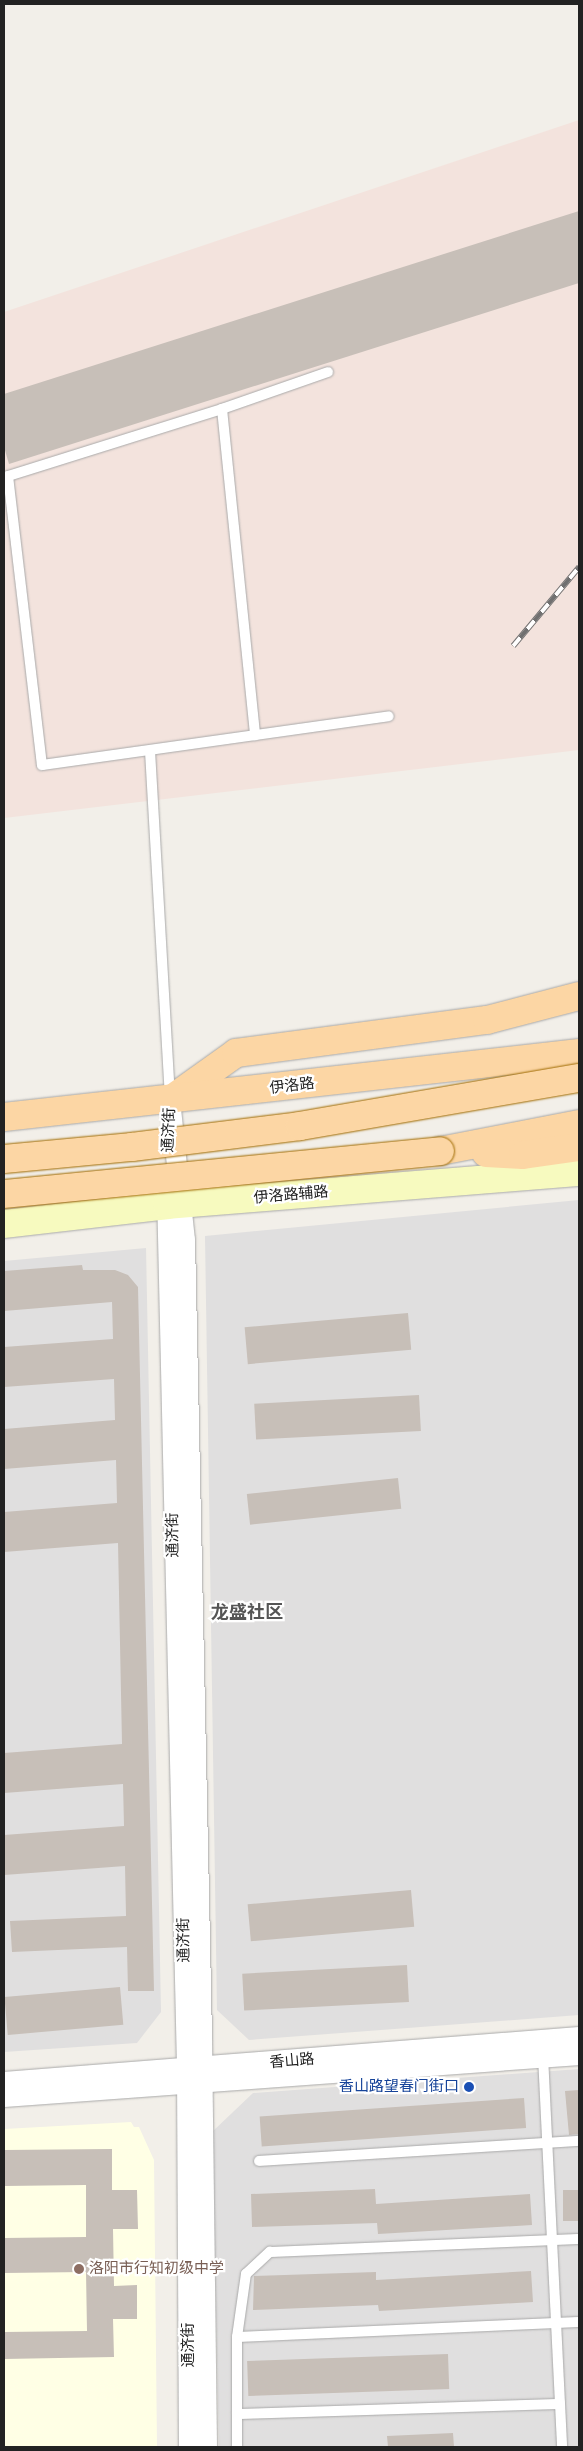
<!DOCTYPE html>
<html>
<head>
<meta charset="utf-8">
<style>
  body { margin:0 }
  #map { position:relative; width:583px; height:2451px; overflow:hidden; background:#f2efe9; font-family:"Fira Sans Condensed","Noto Sans SC",sans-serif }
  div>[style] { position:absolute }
  .residential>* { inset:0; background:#e0dfdf }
  .education>* { inset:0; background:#ffffe5 }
  .military>* { inset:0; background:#f3e3dd }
  .building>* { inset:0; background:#c7bfb8; transform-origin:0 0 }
  .roads { filter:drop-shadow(0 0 1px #a9a9a9) drop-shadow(0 0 1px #a9a9a9) }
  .lane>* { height:10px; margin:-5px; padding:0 5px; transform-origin:5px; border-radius:5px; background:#fff }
  .street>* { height:20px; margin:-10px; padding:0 10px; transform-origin:10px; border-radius:10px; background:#fff }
  .secondary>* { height:28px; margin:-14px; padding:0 14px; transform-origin:14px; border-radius:14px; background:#f7fabf }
  .primary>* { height:28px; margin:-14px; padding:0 14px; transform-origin:14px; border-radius:14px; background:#fcd6a4 }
  .rail>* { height:5.5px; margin-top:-2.75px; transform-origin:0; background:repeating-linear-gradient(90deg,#fff 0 11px,#707070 0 22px); box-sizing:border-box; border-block:1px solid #707070 }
  .bridges { filter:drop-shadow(0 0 1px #a06b00) drop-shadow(0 0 1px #a06b00) }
  .primary-bridge>* { height:28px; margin:-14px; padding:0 14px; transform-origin:14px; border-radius:14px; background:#fcd6a4 }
  .dots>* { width:14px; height:14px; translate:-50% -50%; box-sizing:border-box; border:2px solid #fff; border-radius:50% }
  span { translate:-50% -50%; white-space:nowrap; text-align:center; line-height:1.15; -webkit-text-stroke:4.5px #fff; paint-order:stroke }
  .street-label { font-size:15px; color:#222 }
  .transit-label { font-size:15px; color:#164399 }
  .right { translate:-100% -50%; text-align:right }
  .education-label { font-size:15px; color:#785e54 }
  .left { translate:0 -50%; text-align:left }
  .quarter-label { font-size:18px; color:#555; font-weight:700 }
  .frame { position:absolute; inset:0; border:5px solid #222; pointer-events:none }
</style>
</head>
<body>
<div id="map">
  <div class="residential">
    <div style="clip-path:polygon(579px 1200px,579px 2015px,249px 2040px,217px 2010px,205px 1236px)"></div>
    <div style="clip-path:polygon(146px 1248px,161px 2012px,137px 2043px,4px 2052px,4px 1261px)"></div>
    <div style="clip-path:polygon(579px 2069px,579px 2447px,219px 2447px,212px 2132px,253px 2093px)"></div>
  </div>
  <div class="education">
    <div style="clip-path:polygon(131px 2122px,134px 2127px,139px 2127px,154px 2160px,157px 2447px,4px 2447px,4px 2129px)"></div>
  </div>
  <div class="military">
    <div style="clip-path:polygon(579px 120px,579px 750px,4px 818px,4px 312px)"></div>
  </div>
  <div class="building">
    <div style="clip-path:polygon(579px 211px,579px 283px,9px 464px,4px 447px,4px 394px)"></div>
    <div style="clip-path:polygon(82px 1265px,83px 1270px,115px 1270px,128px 1275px,138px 1287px,154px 1991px,128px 1991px,127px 1947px,12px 1952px,10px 1921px,126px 1916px,125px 1866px,4px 1875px,4px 1835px,124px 1826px,123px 1784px,4px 1793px,4px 1753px,122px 1744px,118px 1543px,4px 1552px,4px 1512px,117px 1503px,116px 1460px,4px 1469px,4px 1429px,115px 1420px,114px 1379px,4px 1387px,4px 1347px,113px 1339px,112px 1302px,4px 1311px,4px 1271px)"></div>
    <div style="left:408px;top:1313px;width:37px;height:164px;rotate:85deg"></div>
    <div style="left:419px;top:1395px;width:36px;height:165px;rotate:87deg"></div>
    <div style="left:398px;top:1478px;width:31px;height:152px;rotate:84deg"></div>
    <div style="left:411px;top:1890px;width:37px;height:164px;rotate:85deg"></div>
    <div style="left:407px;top:1965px;width:37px;height:165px;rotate:87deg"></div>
    <div style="left:120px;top:1987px;width:38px;height:116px;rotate:85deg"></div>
    <div style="clip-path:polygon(579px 2090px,579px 2134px,569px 2135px,565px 2091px)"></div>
    <div style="left:524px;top:2098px;width:30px;height:265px;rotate:86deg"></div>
    <div style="clip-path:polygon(112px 2149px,112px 2190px,137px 2190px,138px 2229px,113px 2229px,114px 2286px,137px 2285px,137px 2319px,113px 2319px,114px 2357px,4px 2359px,4px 2332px,87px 2331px,86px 2272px,4px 2273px,4px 2238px,86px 2237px,86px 2185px,4px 2186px,4px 2150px)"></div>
    <div style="clip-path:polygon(375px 2189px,376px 2204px,530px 2194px,532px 2225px,378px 2234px,377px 2223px,252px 2227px,251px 2194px)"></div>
    <div style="left:579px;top:2190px;width:31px;height:16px;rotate:90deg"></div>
    <div style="clip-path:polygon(531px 2271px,533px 2302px,379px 2311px,378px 2305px,253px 2310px,254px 2276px,376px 2272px,376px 2280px)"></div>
    <div style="left:448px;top:2354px;width:35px;height:201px;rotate:88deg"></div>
    <div style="clip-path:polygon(453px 2433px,454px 2447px,388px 2447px,387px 2436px)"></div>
  </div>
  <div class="roads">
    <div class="lane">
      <div style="left:328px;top:372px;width:112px;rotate:160.8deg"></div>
      <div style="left:222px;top:409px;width:224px;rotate:162.6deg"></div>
      <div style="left:8px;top:476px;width:291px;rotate:83.3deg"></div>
      <div style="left:42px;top:765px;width:350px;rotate:-8deg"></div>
      <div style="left:222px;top:409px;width:328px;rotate:84.2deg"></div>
      <div style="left:150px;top:751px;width:347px;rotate:86.7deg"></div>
      <div style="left:543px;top:2056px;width:391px;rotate:87.2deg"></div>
      <div style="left:259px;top:2161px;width:321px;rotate:-3.6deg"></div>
      <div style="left:237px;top:2337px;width:342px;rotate:-2.5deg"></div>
      <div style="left:237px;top:2414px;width:323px;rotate:-1.8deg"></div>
      <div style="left:237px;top:2447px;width:110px;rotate:-90deg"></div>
      <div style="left:237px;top:2337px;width:64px;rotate:-81.9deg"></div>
      <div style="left:246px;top:2274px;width:33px;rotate:-43deg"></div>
      <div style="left:270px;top:2252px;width:309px;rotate:-2.4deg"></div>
    </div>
    <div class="street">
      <div style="left:170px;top:1100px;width:141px;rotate:83.9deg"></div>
      <div style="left:185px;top:1240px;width:798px;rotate:88.78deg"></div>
      <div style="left:202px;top:2038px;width:409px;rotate:89.3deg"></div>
      <div style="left:167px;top:1192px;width:877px;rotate:88.69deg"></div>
      <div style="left:187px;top:2069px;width:378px;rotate:89.7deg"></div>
      <div style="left:4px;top:2082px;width:577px;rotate:-4.47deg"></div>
      <div style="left:4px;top:2097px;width:577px;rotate:-4.18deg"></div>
    </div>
    <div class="secondary">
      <div style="left:4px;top:1224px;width:164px;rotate:-6.6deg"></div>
      <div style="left:167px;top:1205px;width:413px;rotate:-4.6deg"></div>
    </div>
    <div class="primary">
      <div style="left:173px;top:1098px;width:77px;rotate:-35.5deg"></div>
      <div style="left:236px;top:1053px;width:253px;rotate:-7.5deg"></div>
      <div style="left:487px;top:1020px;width:95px;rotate:-14.6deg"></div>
      <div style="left:4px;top:1117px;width:579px;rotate:-6.35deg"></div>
      <div style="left:440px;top:1151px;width:142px;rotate:-11deg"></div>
      <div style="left:486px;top:1153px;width:37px;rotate:3deg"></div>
      <div style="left:523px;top:1155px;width:57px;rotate:-8.1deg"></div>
    </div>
  </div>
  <div class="rail">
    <div style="left:513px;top:646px;width:103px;rotate:-50.1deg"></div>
  </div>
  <div class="bridges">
    <div class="primary-bridge">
      <div style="left:4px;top:1159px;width:129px;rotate:-5.4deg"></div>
      <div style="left:132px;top:1147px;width:169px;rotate:-7.1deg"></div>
      <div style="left:300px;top:1126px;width:283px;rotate:-9.8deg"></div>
      <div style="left:4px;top:1194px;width:438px;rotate:-5.6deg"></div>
    </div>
  </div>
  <div class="dots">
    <div style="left:469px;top:2087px;background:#1a4fb4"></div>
    <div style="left:79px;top:2269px;background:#8d6e63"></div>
  </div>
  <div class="street-label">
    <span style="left:292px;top:1086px;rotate:-7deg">伊洛路</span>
    <span style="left:169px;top:1130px;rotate:-88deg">通济街</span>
    <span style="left:291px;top:1195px;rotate:-5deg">伊洛路辅路</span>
    <span style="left:173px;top:1535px;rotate:-91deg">通济街</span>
    <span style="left:184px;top:1940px;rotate:-91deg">通济街</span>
    <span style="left:292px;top:2061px;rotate:-5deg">香山路</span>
    <span style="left:189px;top:2345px;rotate:-90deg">通济街</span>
  </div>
  <div class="transit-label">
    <span class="right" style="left:459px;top:2087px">香山路望春门街口</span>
  </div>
  <div class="education-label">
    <span class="left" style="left:89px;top:2269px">洛阳市行知初级中学</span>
  </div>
  <div class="quarter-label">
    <span style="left:247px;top:1612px">龙盛社区</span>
  </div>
  <div class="frame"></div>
</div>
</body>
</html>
